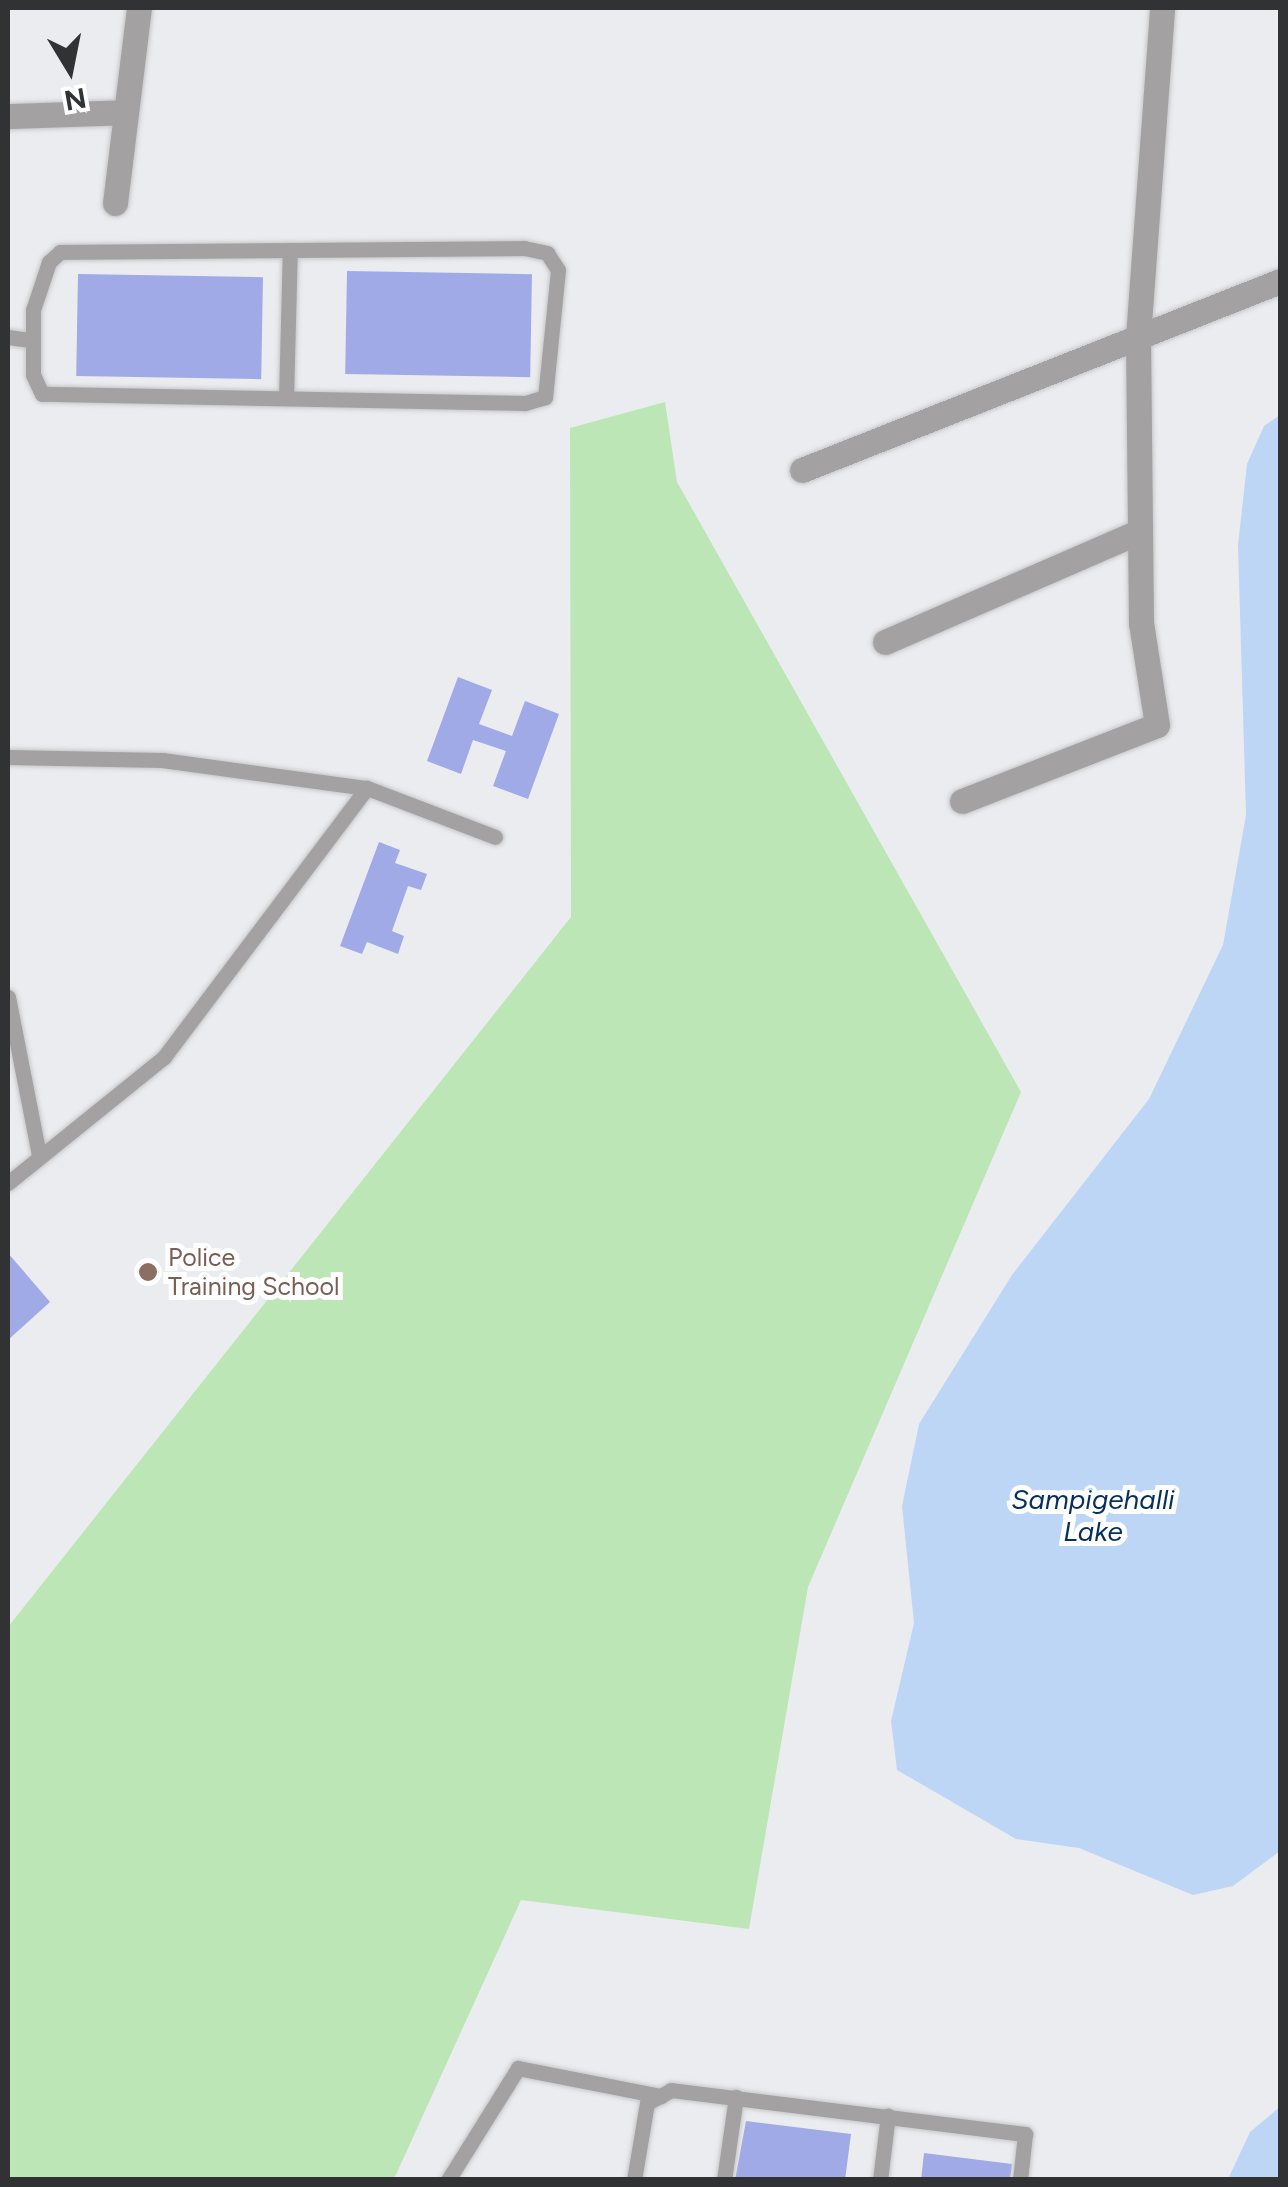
<!DOCTYPE html>
<html>
<head>
<meta charset="utf-8">
<style>
  body { margin:0 }
  #map { position:relative; width:1288px; height:2187px; overflow:hidden; background:#ebecef; font-family:Figtree,sans-serif }
  div>[style] { position:absolute }
  .green>* { inset:0; background:#bce6b5 }
  .water>* { inset:0; background:#bdd6f6 }
  .building>* { inset:0; background:#a0aae6; transform-origin:0 0 }
  .roads { filter:drop-shadow(0 0 2px #c6c7c9) drop-shadow(0 0 2px #c6c7c9) }
  .lane>* { height:15px; margin:-7.5px; padding:0 7.5px; transform-origin:7.5px; border-radius:7.5px; background:#a3a1a1 }
  .street>* { height:25px; margin:-12.5px; padding:0 12.5px; transform-origin:12.5px; border-radius:12.5px; background:#a3a1a1 }
  .dots>* { width:28px; height:28px; translate:-50% -50%; box-sizing:border-box; border:5px solid #fff; border-radius:50% }
  span { translate:-50% -50%; white-space:nowrap; text-align:center; line-height:1.15; -webkit-text-stroke:10px #fff; paint-order:stroke }
  .education-label { font-size:25px; color:#785e54 }
  .left { translate:0 -50%; text-align:left }
  .water-label { font-size:28px; color:#062f5e; font-style:italic }
  .frame { position:absolute; inset:0; border:10px solid #313233; pointer-events:none }
  .north { position:absolute; left:20px; top:20px; width:100px; height:100px; -webkit-text-stroke:8px #fff; paint-order:stroke; rotate:170deg; font-size:28px; font-weight:700; line-height:40px; text-align:center; color:#313233 }
  .north::after { content:''; display:block; margin:auto; width:35px; height:45px; background:#313233; clip-path:polygon(50% 0,100% 100%,50% 72%,0 100%) }
</style>
</head>
<body>
<div id="map">
  <div class="green">
    <div style="clip-path:polygon(665px 402px,677px 482px,1021px 1092px,808px 1587px,749px 1929px,521px 1900px,394px 2179px,8px 2179px,8px 1627px,571px 917px,570px 428px)"></div>
  </div>
  <div class="water">
    <div style="clip-path:polygon(1280px 415px,1280px 1851px,1233px 1886px,1193px 1895px,1079px 1848px,1016px 1839px,897px 1770px,891px 1721px,914px 1623px,902px 1506px,919px 1424px,1012px 1275px,1149px 1099px,1223px 945px,1246px 815px,1238px 545px,1247px 464px,1264px 426px)"></div>
    <div style="clip-path:polygon(1280px 2107px,1280px 2179px,1228px 2179px,1250px 2132px)"></div>
  </div>
  <div class="building">
    <div style="left:347px;top:271px;width:185px;height:103px;rotate:1deg"></div>
    <div style="left:78px;top:274px;width:185px;height:102px;rotate:1deg"></div>
    <div style="clip-path:polygon(458px 677px,492px 690px,479px 724px,512px 736px,525px 701px,559px 714px,528px 799px,493px 786px,506px 751px,473px 740px,461px 774px,427px 761px)"></div>
    <div style="clip-path:polygon(379px 842px,400px 850px,395px 863px,427px 874px,421px 890px,408px 886px,392px 931px,404px 936px,398px 954px,367px 942px,362px 954px,340px 946px)"></div>
    <div style="clip-path:polygon(8px 1253px,50px 1302px,8px 1340px)"></div>
    <div style="clip-path:polygon(746px 2121px,851px 2134px,845px 2180px,735px 2180px)"></div>
    <div style="clip-path:polygon(924px 2153px,1012px 2164px,1010px 2180px,921px 2180px)"></div>
  </div>
  <div class="roads">
    <div class="lane">
      <div style="left:524px;top:248px;width:24px;rotate:12deg"></div>
      <div style="left:547px;top:253px;width:20px;rotate:57deg"></div>
      <div style="left:558px;top:270px;width:128px;rotate:95.8deg"></div>
      <div style="left:545px;top:397px;width:21px;rotate:163deg"></div>
      <div style="left:525px;top:403px;width:483px;rotate:-178.9deg"></div>
      <div style="left:42px;top:394px;width:21px;rotate:-115deg"></div>
      <div style="left:33px;top:375px;width:65px;rotate:-90deg"></div>
      <div style="left:33px;top:310px;width:51px;rotate:-71.6deg"></div>
      <div style="left:49px;top:262px;width:15px;rotate:-42deg"></div>
      <div style="left:60px;top:252px;width:464px;rotate:-0.5deg"></div>
      <div style="left:8px;top:337px;width:22px;rotate:8deg"></div>
      <div style="left:286px;top:398px;width:148px;rotate:-88.5deg"></div>
      <div style="left:8px;top:757px;width:154px;rotate:1.1deg"></div>
      <div style="left:162px;top:760px;width:207px;rotate:7.8deg"></div>
      <div style="left:367px;top:788px;width:137px;rotate:20.9deg"></div>
      <div style="left:8px;top:997px;width:161px;rotate:78.9deg"></div>
      <div style="left:8px;top:1183px;width:201px;rotate:-38.9deg"></div>
      <div style="left:164px;top:1057px;width:337px;rotate:-53deg"></div>
      <div style="left:448px;top:2180px;width:132px;rotate:-58deg"></div>
      <div style="left:518px;top:2068px;width:146px;rotate:11.1deg"></div>
      <div style="left:634px;top:2180px;width:78px;rotate:-80.4deg"></div>
      <div style="left:647px;top:2103px;width:27px;rotate:-28deg"></div>
      <div style="left:671px;top:2090px;width:357px;rotate:7.1deg"></div>
      <div style="left:1025px;top:2134px;width:46px;rotate:96.2deg"></div>
      <div style="left:724px;top:2180px;width:84px;rotate:-81.8deg"></div>
      <div style="left:880px;top:2180px;width:65px;rotate:-83deg"></div>
    </div>
    <div class="street">
      <div style="left:8px;top:116px;width:118px;rotate:-1.9deg"></div>
      <div style="left:115px;top:203px;width:196px;rotate:-83deg"></div>
      <div style="left:802px;top:470px;width:514px;rotate:-21.57deg"></div>
      <div style="left:885px;top:642px;width:276px;rotate:-23.5deg"></div>
      <div style="left:962px;top:801px;width:209px;rotate:-21.3deg"></div>
      <div style="left:1157px;top:725px;width:103px;rotate:-98.9deg"></div>
      <div style="left:1141px;top:623px;width:286px;rotate:-90.6deg"></div>
      <div style="left:1138px;top:337px;width:330px;rotate:-85.8deg"></div>
    </div>
  </div>
  <div class="dots">
    <div style="left:148px;top:1272px;background:#8d6e63"></div>
  </div>
  <div class="education-label">
    <span class="left" style="left:168px;top:1272px">Police<br>Training School</span>
  </div>
  <div class="water-label">
    <span style="left:1093px;top:1515px">Sampigehalli<br>Lake</span>
  </div>
  <div class="frame"></div>
  <div class="north">N</div>
</div>
</body>
</html>
